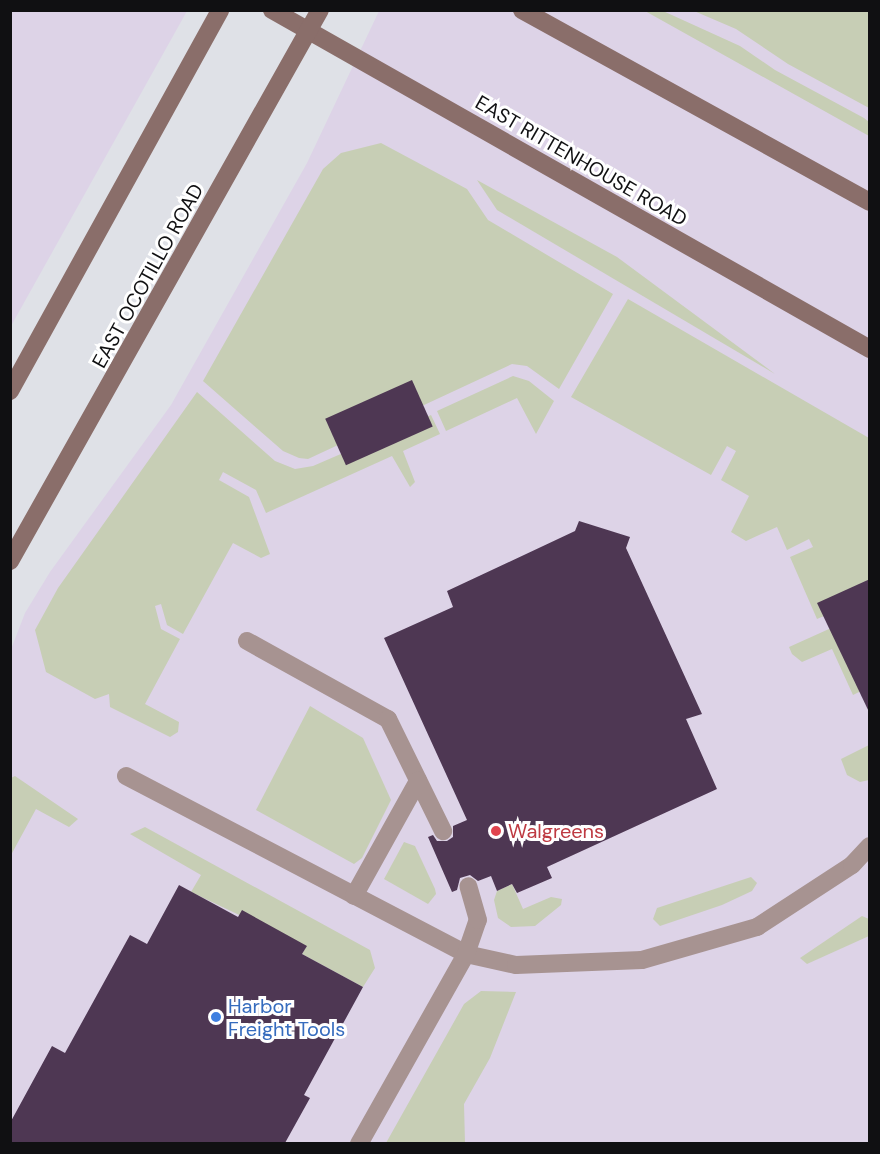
<!DOCTYPE html>
<html>
<head>
<meta charset="utf-8">
<style>
  body { margin:0 }
  #map { position:relative; width:880px; height:1154px; overflow:hidden; background:#dfe1e7; font-family:"DM Sans",sans-serif }
  div>[style] { position:absolute }
  .commercial>* { inset:0; background:#ddd3e7 }
  .green>* { inset:0; background:#c7ceb5 }
  .building>* { inset:0; background:#4e3753; transform-origin:0 0 }
  .lane>* { height:18px; margin:-9px; padding:0 9px; transform-origin:9px; border-radius:9px; background:#a79391 }
  .secondary>* { height:18px; margin:-9px; padding:0 9px; transform-origin:9px; border-radius:9px; background:#8a6e6a }
  .dots>* { width:16px; height:16px; translate:-50% -50%; box-sizing:border-box; border:3px solid #fff; border-radius:50% }
  span { translate:-50% -50%; white-space:nowrap; text-align:center; line-height:1.15; -webkit-text-stroke:6px #fff; paint-order:stroke }
  .street-label { font-size:20px; color:#101012 }
  .health-label { font-size:20px; color:#be3a42 }
  .left { translate:0 -50%; text-align:left }
  .shop-label { font-size:20px; color:#366cbe }
  .frame { position:absolute; inset:0; border:12px solid #101012; pointer-events:none }
</style>
</head>
<body>
<div id="map">
  <div class="commercial">
    <div style="clip-path:polygon(11px 10px,187px 11px,11px 326px,10px 11px)"></div>
    <div style="clip-path:polygon(379px 11px,869px 11px,869px 1143px,11px 1143px,10px 652px,25px 613px,50px 572px,171px 405px,307px 163px)"></div>
  </div>
  <div class="green">
    <div style="clip-path:polygon(645px 11px,663px 11px,740px 46px,775px 70px,864px 118px,869px 122px,869px 136px)"></div>
    <div style="clip-path:polygon(694px 11px,869px 11px,869px 108px,788px 64px,736px 29px)"></div>
    <div style="clip-path:polygon(381px 143px,467px 189px,488px 220px,613px 294px,559px 389px,527px 366px,512px 364px,308px 459px,299px 458px,283px 451px,203px 381px,323px 169px,341px 153px)"></div>
    <div style="clip-path:polygon(477px 180px,617px 257px,775px 374px,497px 210px)"></div>
    <div style="clip-path:polygon(628px 299px,869px 438px,869px 597px,817px 619px,790px 557px,813px 547px,809px 539px,787px 550px,777px 527px,746px 541px,731px 532px,749px 496px,721px 480px,736px 451px,727px 446px,711px 475px,571px 397px)"></div>
    <div style="clip-path:polygon(513px 376px,529px 381px,554px 401px,536px 434px,517px 398px,446px 431px,437px 411px)"></div>
    <div style="clip-path:polygon(197px 392px,275px 461px,295px 469px,313px 466px,431px 415px,440px 434px,403px 451px,415px 482px,410px 487px,392px 456px,266px 513px,256px 490px,223px 472px,219px 480px,249px 497px,270px 554px,261px 558px,233px 543px,183px 634px,167px 625px,161px 604px,155px 606px,161px 629px,180px 639px,145px 704px,179px 722px,178px 732px,170px 737px,110px 707px,109px 694px,95px 699px,46px 672px,35px 630px,58px 588px)"></div>
    <div style="clip-path:polygon(869px 611px,869px 687px,853px 695px,832px 649px,802px 662px,792px 654px,789px 647px)"></div>
    <div style="clip-path:polygon(310px 706px,363px 738px,391px 800px,362px 858px,354px 864px,256px 810px)"></div>
    <div style="clip-path:polygon(869px 745px,869px 780px,860px 782px,847px 775px,841px 759px)"></div>
    <div style="clip-path:polygon(15px 776px,78px 819px,69px 827px,36px 809px,11px 855px,11px 778px)"></div>
    <div style="clip-path:polygon(145px 827px,370px 950px,375px 968px,363px 987px,302px 954px,306px 947px,191px 892px,201px 875px,130px 834px)"></div>
    <div style="clip-path:polygon(404px 842px,415px 846px,435px 889px,436px 894px,428px 904px,384px 879px)"></div>
    <div style="clip-path:polygon(751px 877px,757px 883px,752px 891px,722px 905px,660px 926px,653px 919px,657px 908px)"></div>
    <div style="clip-path:polygon(512px 884px,523px 909px,551px 897px,562px 899px,561px 905px,535px 926px,511px 927px,498px 918px,494px 900px,497px 891px)"></div>
    <div style="clip-path:polygon(862px 916px,869px 919px,869px 936px,807px 964px,800px 958px)"></div>
    <div style="clip-path:polygon(481px 991px,516px 992px,490px 1058px,464px 1104px,465px 1143px,386px 1143px,464px 1004px)"></div>
  </div>
  <div class="building">
    <div style="left:412px;top:380px;width:51px;height:95px;rotate:66deg"></div>
    <div style="clip-path:polygon(579px 521px,630px 537px,626px 548px,702px 714px,686px 719px,717px 789px,547px 867px,552px 878px,517px 893px,512px 884px,497px 891px,491px 876px,478px 881px,470px 875px,460px 878px,457px 890px,452px 892px,428px 837px,433px 835px,437px 841px,447px 841px,453px 837px,453px 826px,467px 820px,384px 638px,453px 607px,447px 591px,575px 531px)"></div>
    <div style="clip-path:polygon(870px 579px,870px 714px,817px 603px)"></div>
    <div style="clip-path:polygon(179px 885px,238px 917px,242px 910px,307px 946px,302px 954px,363px 987px,304px 1095px,310px 1098px,285px 1143px,10px 1143px,10px 1123px,52px 1046px,65px 1053px,130px 935px,147px 944px)"></div>
  </div>
  <div class="lane">
    <div style="left:247px;top:641px;width:161px;rotate:29deg"></div>
    <div style="left:388px;top:719px;width:125px;rotate:63.8deg"></div>
    <div style="left:126px;top:776px;width:384px;rotate:27.6deg"></div>
    <div style="left:466px;top:954px;width:51px;rotate:12.4deg"></div>
    <div style="left:516px;top:965px;width:126px;rotate:-2.3deg"></div>
    <div style="left:642px;top:960px;width:120px;rotate:-16deg"></div>
    <div style="left:757px;top:927px;width:113px;rotate:-33.1deg"></div>
    <div style="left:852px;top:865px;width:26px;rotate:-47deg"></div>
    <div style="left:354px;top:896px;width:132px;rotate:-60.9deg"></div>
    <div style="left:359px;top:1144px;width:218px;rotate:-60.6deg"></div>
    <div style="left:466px;top:954px;width:36px;rotate:-71deg"></div>
    <div style="left:478px;top:920px;width:35px;rotate:-106deg"></div>
  </div>
  <div class="secondary">
    <div style="left:272px;top:10px;width:687px;rotate:29.55deg"></div>
    <div style="left:522px;top:10px;width:397px;rotate:28.9deg"></div>
    <div style="left:10px;top:391px;width:435px;rotate:-61.1deg"></div>
    <div style="left:10px;top:561px;width:632px;rotate:-60.64deg"></div>
  </div>
  <div class="dots">
    <div style="left:496px;top:831px;background:#e0444e"></div>
    <div style="left:216px;top:1017px;background:#3f7fe0"></div>
  </div>
  <div class="street-label">
    <span style="left:581px;top:161px;rotate:30deg">EAST RITTENHOUSE ROAD</span>
    <span style="left:148px;top:276px;rotate:-61deg">EAST OCOTILLO ROAD</span>
  </div>
  <div class="health-label">
    <span class="left" style="left:508px;top:831px">Walgreens</span>
  </div>
  <div class="shop-label">
    <span class="left" style="left:228px;top:1018px">Harbor<br>Freight Tools</span>
  </div>
  <div class="frame"></div>
</div>
</body>
</html>
